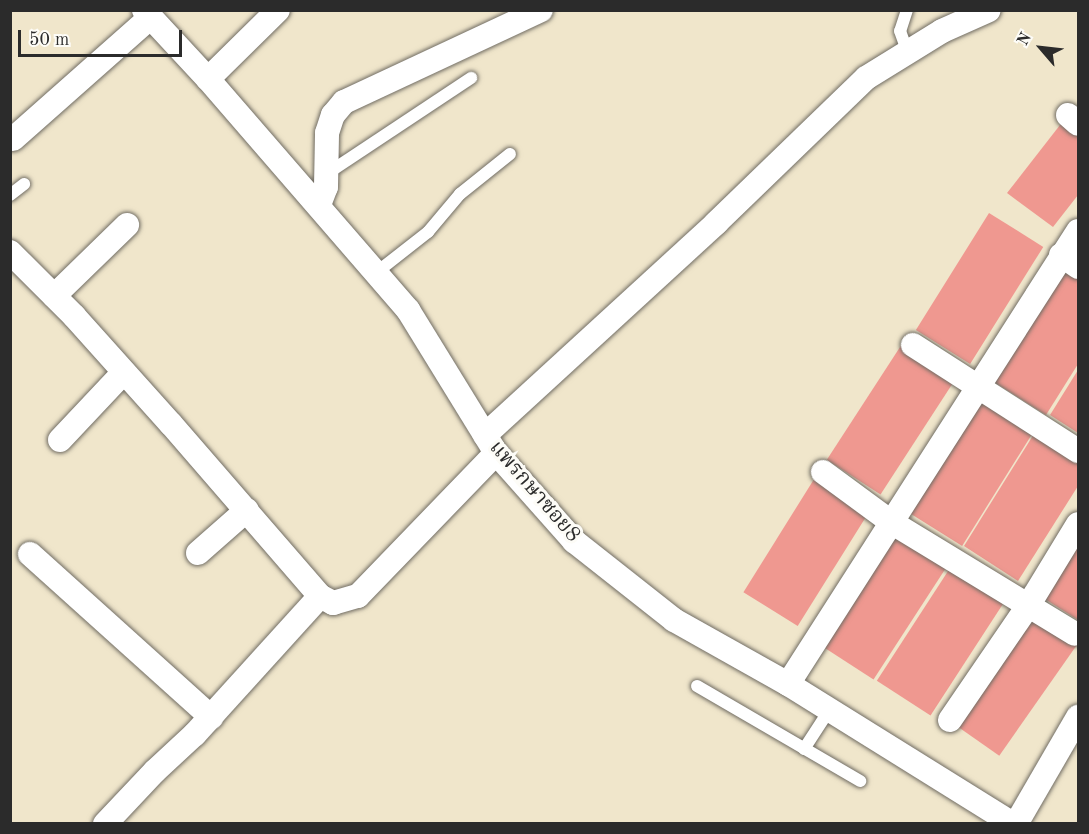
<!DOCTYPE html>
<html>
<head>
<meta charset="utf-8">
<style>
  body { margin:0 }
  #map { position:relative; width:1089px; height:834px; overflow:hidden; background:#f0e6cb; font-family:"Old Standard TT","Noto Serif Thai",serif }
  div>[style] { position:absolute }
  .building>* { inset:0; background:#ef9890; transform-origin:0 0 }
  .roads { filter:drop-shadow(0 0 2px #706c63) drop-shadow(0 0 2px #706c63) }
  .lane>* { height:12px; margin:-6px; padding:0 6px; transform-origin:6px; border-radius:6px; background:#fff }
  .street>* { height:24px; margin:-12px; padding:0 12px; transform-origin:12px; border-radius:12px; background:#fff }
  span { translate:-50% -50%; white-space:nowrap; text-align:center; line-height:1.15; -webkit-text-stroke:6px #fdfcf7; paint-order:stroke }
  .street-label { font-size:21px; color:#2b2b2b }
  .frame { position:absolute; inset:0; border:12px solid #2b2b2b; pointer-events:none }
  .north { position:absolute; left:1011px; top:18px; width:60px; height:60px; -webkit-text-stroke:4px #fdfcf7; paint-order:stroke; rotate:298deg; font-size:16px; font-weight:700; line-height:24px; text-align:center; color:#2b2b2b }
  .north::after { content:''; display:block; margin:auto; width:21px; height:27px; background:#2b2b2b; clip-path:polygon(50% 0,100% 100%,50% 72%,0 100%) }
  .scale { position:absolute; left:18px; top:30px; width:164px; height:27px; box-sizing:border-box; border:3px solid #2b2b2b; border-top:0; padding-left:8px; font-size:18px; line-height:21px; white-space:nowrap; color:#2b2b2b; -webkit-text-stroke:4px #fdfcf7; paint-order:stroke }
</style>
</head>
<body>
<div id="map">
  <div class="building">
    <div style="clip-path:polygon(1067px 116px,1078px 124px,1078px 195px,1053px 227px,1007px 193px)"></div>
    <div style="left:989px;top:213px;width:64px;height:138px;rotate:32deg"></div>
    <div style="clip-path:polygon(1064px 263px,1078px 272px,1078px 364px,1046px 415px,991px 380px)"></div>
    <div style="left:902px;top:344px;width:64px;height:138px;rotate:33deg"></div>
    <div style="clip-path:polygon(1078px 370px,1078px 433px,1050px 415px)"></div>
    <div style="left:981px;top:395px;width:64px;height:138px;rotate:32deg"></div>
    <div style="clip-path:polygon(1037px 429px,1078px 456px,1078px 486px,1018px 581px,964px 546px)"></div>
    <div style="left:816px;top:476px;width:64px;height:137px;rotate:32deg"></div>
    <div style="left:895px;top:529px;width:64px;height:138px;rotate:33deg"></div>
    <div style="clip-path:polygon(1078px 529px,1078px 620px,1037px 594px)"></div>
    <div style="left:952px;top:565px;width:64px;height:138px;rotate:33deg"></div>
    <div style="left:1026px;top:606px;width:64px;height:138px;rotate:35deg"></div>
  </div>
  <div class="roads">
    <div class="lane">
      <div style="left:907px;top:10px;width:22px;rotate:108deg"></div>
      <div style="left:900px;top:31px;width:23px;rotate:70deg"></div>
      <div style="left:328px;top:173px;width:172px;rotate:-33.6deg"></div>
      <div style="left:10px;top:195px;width:18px;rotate:-38deg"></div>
      <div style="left:377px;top:272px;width:65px;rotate:-38.1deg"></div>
      <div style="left:428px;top:232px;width:50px;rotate:-49.9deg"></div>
      <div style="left:460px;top:194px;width:64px;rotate:-38.7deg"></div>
      <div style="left:697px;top:686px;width:189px;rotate:30.2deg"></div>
      <div style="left:804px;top:749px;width:48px;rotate:-57deg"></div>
    </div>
    <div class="street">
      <div style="left:144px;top:10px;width:94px;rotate:47.2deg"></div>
      <div style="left:208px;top:79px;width:306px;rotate:49.1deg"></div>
      <div style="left:408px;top:310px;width:168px;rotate:58.4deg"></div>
      <div style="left:496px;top:453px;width:118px;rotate:48.4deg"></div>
      <div style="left:574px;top:541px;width:127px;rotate:38.3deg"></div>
      <div style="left:674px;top:620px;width:131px;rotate:29.3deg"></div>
      <div style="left:788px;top:684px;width:265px;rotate:31.9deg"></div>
      <div style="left:208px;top:79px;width:98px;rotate:-44.6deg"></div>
      <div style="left:1068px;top:115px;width:13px;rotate:42deg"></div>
      <div style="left:13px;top:139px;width:184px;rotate:-41.5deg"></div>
      <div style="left:319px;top:205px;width:19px;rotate:-69deg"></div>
      <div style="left:326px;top:187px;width:54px;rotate:-88.9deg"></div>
      <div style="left:327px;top:133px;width:19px;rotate:-72deg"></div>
      <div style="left:333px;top:115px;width:17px;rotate:-50deg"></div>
      <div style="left:344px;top:102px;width:217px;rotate:-25deg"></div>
      <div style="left:10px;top:252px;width:91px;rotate:45deg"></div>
      <div style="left:74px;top:316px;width:145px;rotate:48.1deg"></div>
      <div style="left:171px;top:424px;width:228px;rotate:49.1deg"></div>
      <div style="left:320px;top:596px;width:15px;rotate:28deg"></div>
      <div style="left:333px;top:603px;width:26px;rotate:-16deg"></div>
      <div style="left:358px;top:596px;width:199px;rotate:-46deg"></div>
      <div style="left:1061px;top:255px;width:21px;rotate:35deg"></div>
      <div style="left:54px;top:296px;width:102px;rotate:-44.2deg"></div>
      <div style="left:913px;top:345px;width:196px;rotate:32.7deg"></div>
      <div style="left:485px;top:435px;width:314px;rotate:-42.5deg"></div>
      <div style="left:716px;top:223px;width:209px;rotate:-44deg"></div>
      <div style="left:866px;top:78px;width:89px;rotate:-31.7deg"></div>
      <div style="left:942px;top:31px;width:51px;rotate:-24.1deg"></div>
      <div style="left:60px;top:440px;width:93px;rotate:-46.7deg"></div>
      <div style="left:823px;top:472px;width:84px;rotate:36.3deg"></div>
      <div style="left:891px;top:522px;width:215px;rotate:31.3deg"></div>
      <div style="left:198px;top:553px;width:65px;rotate:-41.3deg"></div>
      <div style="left:30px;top:554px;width:244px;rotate:42deg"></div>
      <div style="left:788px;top:684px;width:538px;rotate:-57.37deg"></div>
      <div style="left:950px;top:720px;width:138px;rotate:-55.6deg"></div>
      <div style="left:1028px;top:606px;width:96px;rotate:-58.6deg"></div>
      <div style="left:105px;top:824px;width:73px;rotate:-46.7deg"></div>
      <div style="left:155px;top:771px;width:54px;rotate:-42.8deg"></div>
      <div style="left:195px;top:734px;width:186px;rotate:-47.8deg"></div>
      <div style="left:1016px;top:824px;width:124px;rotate:-59.9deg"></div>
    </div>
  </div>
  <div class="street-label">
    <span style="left:534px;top:492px;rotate:49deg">แพรกษาซอย8</span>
  </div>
  <div class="frame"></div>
  <div class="north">N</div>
  <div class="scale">50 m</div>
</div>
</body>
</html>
